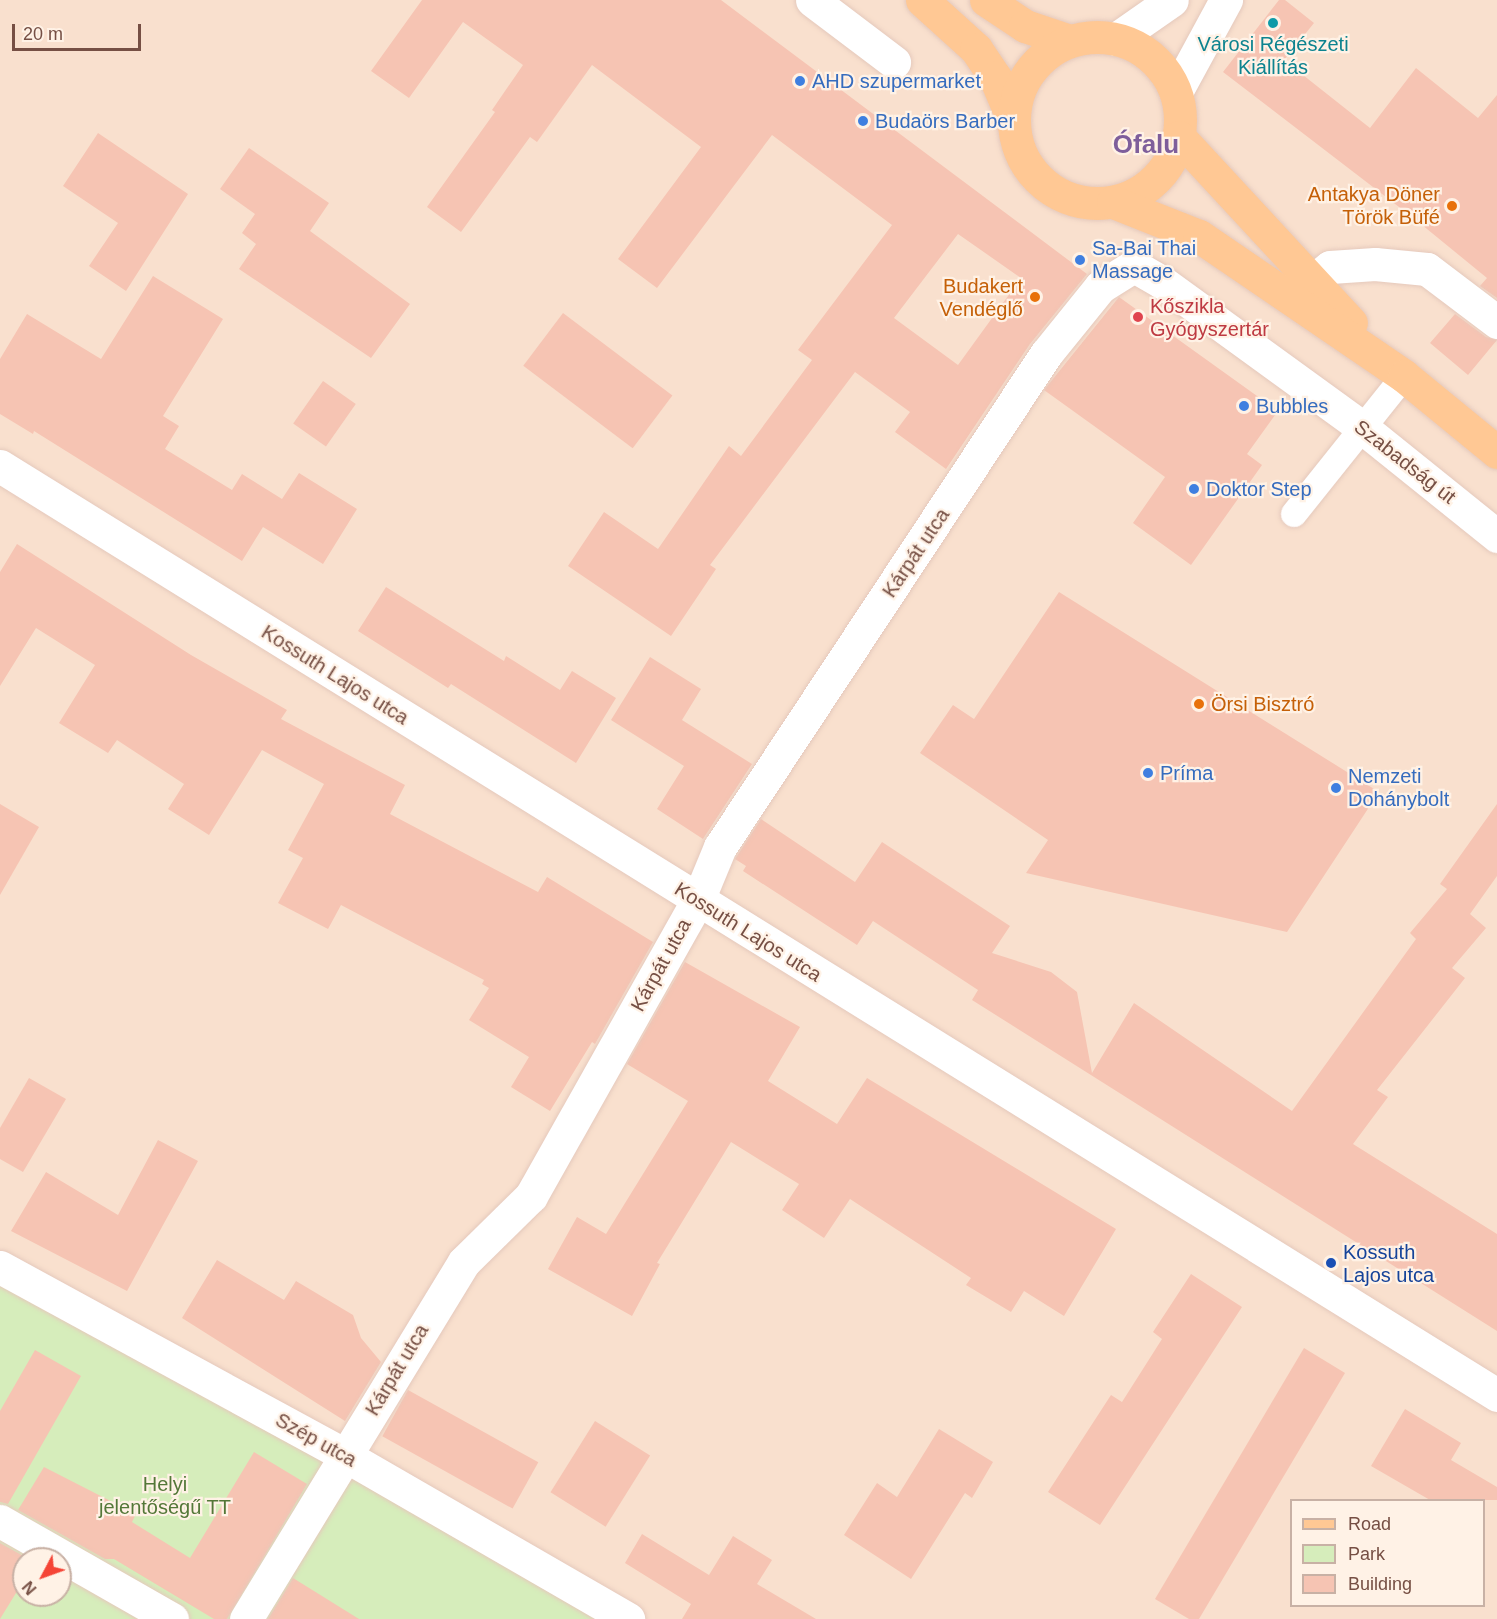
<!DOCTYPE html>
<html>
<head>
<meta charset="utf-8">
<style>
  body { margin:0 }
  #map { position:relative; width:1497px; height:1619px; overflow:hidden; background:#feedde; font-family:Helvetica,sans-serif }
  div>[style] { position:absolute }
  .residential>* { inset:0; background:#f9e0ce }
  .green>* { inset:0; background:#d6edbb }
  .building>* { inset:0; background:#f6c4b3; transform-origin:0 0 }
  .roads { filter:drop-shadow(0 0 2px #e5c9bc) drop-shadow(0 0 2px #e5c9bc) }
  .lane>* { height:26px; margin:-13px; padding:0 13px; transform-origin:13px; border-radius:13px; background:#fff }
  .street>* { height:33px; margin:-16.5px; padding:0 16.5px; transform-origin:16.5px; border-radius:16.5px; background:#fff }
  .secondary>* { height:33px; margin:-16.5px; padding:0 16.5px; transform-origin:16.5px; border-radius:16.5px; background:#fff }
  .primary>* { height:33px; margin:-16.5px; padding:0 16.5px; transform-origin:16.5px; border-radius:16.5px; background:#ffc894 }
  .primary>.ring { margin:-16.5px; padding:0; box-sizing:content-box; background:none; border:33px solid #ffc894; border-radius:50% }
  .dots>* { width:16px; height:16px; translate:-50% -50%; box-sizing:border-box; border:3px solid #fff2e6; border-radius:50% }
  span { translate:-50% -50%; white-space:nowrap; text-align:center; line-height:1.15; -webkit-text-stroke:4.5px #fff2e6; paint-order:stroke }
  .culture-label { font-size:20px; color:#0d838f }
  .shop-label { font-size:20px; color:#366cbe }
  .left { translate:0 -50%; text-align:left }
  .food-label { font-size:20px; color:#c56008 }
  .right { translate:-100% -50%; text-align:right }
  .health-label { font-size:20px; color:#be3a42 }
  .street-label { font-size:20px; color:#764f44 }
  .transit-label { font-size:20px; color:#164399 }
  .park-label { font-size:20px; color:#547838 }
  .district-label { font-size:26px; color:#7e5e9b; font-weight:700 }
  .legend { position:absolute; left:1290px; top:1499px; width:195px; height:108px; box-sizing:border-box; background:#fff2e6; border:2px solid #c8b1a5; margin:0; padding:8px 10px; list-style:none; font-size:18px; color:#764f44 }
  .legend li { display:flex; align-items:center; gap:12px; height:30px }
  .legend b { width:30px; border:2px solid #c8b1a5 }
  .north { position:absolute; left:12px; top:1547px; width:60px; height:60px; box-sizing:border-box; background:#fff2e6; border:2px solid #c8b1a5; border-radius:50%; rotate:229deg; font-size:16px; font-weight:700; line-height:24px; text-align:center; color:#764f44 }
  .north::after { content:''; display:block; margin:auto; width:21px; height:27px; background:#f54536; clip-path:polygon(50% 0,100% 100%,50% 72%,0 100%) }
  .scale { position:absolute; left:12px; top:24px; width:129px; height:27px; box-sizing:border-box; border:3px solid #764f44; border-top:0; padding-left:8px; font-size:18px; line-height:21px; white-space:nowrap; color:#764f44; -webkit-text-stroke:4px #fff2e6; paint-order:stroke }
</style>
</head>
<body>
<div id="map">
  <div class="residential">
    <div style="clip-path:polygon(evenodd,0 0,1497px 0,1497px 1619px,0 1619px,0 0,1292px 1500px,1484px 1500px,1484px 1606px,1292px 1606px,1292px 1500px,0 0,24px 1559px,60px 1559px,60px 1595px,24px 1595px,24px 1559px)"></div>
  </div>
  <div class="green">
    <div style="clip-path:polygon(evenodd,0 1267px,628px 1619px,0 1619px,0 1267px,24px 1559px,60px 1559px,60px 1595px,24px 1595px,24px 1559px)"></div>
  </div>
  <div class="building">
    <div style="clip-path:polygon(evenodd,422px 0,721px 0,1087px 274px,1030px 344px,946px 469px,895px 432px,910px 412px,855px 372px,710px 565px,716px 569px,671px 636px,568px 566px,604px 512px,658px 549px,729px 446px,741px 456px,812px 360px,798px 350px,892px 225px,772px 135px,657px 288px,618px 259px,701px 147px,592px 65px,537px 142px,530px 137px,461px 232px,427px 207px,495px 112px,492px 110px,523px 65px,463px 22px,409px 98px,371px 71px,422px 0,958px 234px,1021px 278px,958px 365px,894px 318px,958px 234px)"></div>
    <div style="clip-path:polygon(1279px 0,1285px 0,1314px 23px,1284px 60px,1370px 128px,1416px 68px,1478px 118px,1497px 95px,1497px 298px,1480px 286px,1487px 278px,1416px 220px,1223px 72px)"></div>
    <div style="clip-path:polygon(98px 133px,188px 194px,126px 291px,89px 266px,118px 223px,63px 186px)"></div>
    <div style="clip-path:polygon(249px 148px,329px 203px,310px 231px,410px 304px,371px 358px,239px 269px,256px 244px,242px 233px,255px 214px,220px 189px)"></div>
    <div style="clip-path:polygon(153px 276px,223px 319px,163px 416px,179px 426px,165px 449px,232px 490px,242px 474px,282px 499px,299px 473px,357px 509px,323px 564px,263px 527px,242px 561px,34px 431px,33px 434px,0 414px,0 359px,27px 314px,101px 359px)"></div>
    <div style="clip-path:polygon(1119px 297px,1278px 411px,1247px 454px,1262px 465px,1191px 565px,1133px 523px,1165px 477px,1044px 390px)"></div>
    <div style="left:563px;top:313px;width:137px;height:66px;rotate:37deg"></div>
    <div style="clip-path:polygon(1455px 314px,1486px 337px,1497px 340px,1468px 375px,1430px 343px)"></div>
    <div style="left:323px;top:381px;width:40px;height:52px;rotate:35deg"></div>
    <div style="clip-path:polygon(17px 544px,191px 655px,287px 710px,281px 719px,405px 785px,390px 814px,538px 892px,547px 877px,653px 942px,595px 1044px,592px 1042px,550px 1111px,511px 1087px,529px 1057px,469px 1020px,489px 988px,482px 984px,484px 980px,341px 905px,328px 929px,278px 903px,303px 858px,288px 850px,324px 784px,262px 750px,209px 835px,168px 809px,184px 784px,117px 740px,108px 753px,59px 723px,95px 665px,36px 628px,0 686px,0 572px)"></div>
    <div style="clip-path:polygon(386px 587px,504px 661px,506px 656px,560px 690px,572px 671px,616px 698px,576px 763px,451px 684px,448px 688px,358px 631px)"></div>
    <div style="clip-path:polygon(1059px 592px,1379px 792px,1287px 932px,1026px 873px,1048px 840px,920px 753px,953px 705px,974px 719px)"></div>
    <div style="clip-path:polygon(650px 657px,701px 689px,682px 720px,752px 764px,703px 839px,657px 809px,684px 766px,611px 720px)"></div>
    <div style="clip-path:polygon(0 804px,39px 827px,0 895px)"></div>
    <div style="clip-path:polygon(1497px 804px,1497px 876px,1470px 914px,1486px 928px,1452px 968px,1465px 978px,1377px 1090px,1388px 1097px,1353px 1144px,1497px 1234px,1497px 1331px,972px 1000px,978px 990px,873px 921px,857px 945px,743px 871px,746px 866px,735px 859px,761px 819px,855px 882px,882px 842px,1010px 926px,992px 953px,1051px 972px,1077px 992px,1092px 1073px,1134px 1003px,1292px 1111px,1416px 939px,1410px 933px,1447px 889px,1440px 884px)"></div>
    <div style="clip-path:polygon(685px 962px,800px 1027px,768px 1081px,837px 1124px,867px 1078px,1116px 1229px,1064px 1316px,1024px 1291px,1011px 1312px,966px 1285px,971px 1278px,850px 1199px,824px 1238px,782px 1210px,799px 1184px,731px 1142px,657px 1263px,660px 1264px,632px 1316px,548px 1269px,577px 1217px,606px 1234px,688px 1101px,627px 1064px)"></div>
    <div style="clip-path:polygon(29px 1078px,66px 1099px,23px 1172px,0 1159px,0 1128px)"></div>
    <div style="clip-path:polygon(158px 1140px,198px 1161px,127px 1291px,11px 1231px,46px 1172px,118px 1215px)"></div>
    <div style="clip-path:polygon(217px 1260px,284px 1300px,296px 1281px,353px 1315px,361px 1338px,381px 1362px,345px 1421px,182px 1318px)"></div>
    <div style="clip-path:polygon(1191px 1274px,1242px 1307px,1100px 1525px,1048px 1492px,1111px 1395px,1122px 1402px,1162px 1339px,1153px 1332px)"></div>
    <div style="clip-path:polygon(1304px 1348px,1345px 1373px,1199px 1619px,1189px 1619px,1155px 1599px)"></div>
    <div style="clip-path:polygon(35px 1350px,81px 1376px,8px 1504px,0 1502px,0 1411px)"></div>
    <div style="left:408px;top:1390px;width:149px;height:53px;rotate:29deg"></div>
    <div style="clip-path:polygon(1405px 1409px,1461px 1443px,1451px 1460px,1497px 1487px,1497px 1500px,1430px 1500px,1371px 1466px)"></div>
    <div style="left:595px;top:1421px;width:65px;height:84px;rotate:32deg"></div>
    <div style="clip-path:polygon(939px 1429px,993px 1462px,972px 1498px,965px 1493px,911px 1579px,844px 1535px,877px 1483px,897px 1497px)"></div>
    <div style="clip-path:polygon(254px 1452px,307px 1484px,227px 1619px,214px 1619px,114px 1559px,105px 1559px,18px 1510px,44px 1467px,136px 1514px,132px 1522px,190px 1558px)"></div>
    <div style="clip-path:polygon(642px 1534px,709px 1575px,733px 1536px,772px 1560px,757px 1584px,816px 1619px,682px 1619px,691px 1604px,625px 1563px)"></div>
    <div style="clip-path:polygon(0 1543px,29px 1559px,24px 1559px,24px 1580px,0 1619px)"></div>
    <div style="clip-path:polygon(293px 1578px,359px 1619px,268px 1619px)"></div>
  </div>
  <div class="roads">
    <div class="lane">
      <div style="left:1294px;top:514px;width:176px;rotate:-51.4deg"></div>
    </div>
    <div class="street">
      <div style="left:812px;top:0;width:103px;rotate:37.1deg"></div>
      <div style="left:1312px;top:282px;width:23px;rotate:-40deg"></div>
      <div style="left:1330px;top:267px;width:45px;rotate:-3.8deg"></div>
      <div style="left:1375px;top:264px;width:52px;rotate:5.5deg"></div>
      <div style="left:1427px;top:269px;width:88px;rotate:37.1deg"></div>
      <div style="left:0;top:466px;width:1762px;rotate:31.82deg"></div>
      <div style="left:0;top:1267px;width:394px;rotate:28.6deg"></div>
      <div style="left:346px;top:1456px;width:326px;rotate:30deg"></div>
      <div style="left:0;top:1521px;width:198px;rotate:29.7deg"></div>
      <div style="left:246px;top:1619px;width:418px;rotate:-58.6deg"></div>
      <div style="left:464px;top:1262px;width:94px;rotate:-44.6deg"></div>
      <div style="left:531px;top:1196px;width:340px;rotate:-60.6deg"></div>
      <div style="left:698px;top:900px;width:57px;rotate:-67.5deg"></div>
      <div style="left:720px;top:847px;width:591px;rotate:-56.53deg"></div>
      <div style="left:1046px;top:354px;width:86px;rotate:-51.1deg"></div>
      <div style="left:1100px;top:287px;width:40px;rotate:-32deg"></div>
      <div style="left:1134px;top:266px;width:32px;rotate:30deg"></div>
      <div style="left:1162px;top:282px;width:250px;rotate:36deg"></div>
      <div style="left:1364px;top:429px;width:171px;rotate:38.8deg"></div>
    </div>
    <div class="secondary">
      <div style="left:1116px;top:39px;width:68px;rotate:-34.9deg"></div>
      <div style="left:1176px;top:92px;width:105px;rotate:-61.5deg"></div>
    </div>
    <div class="primary">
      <div style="left:922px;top:0;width:73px;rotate:42.2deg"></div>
      <div style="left:976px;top:49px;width:34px;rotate:56deg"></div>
      <div style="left:995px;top:77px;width:49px;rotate:67.1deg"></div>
      <div style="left:986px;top:0;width:47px;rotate:33.7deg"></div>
      <div style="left:1025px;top:26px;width:47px;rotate:18.4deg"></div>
      <div class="ring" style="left:1014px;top:37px;width:133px;height:133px"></div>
      <div style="left:1179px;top:137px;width:253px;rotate:47.2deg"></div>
      <div style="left:1113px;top:202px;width:92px;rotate:21.6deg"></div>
      <div style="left:1199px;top:236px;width:248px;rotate:34.3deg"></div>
      <div style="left:1404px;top:376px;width:120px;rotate:39.3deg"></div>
    </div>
  </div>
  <div class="dots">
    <div style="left:1273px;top:23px;background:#0f9aa8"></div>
    <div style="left:800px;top:81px;background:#3f7fe0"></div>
    <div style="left:863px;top:121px;background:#3f7fe0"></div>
    <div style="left:1452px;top:206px;background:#e8710a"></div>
    <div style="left:1080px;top:260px;background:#3f7fe0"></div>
    <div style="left:1035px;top:297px;background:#e8710a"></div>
    <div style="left:1138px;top:317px;background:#e0444e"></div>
    <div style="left:1244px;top:406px;background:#3f7fe0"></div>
    <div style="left:1194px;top:489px;background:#3f7fe0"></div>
    <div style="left:1199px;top:704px;background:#e8710a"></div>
    <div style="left:1148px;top:773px;background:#3f7fe0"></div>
    <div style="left:1336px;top:788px;background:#3f7fe0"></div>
    <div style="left:1331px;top:1263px;background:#1a4fb4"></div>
  </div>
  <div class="culture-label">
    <span style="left:1273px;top:56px">Városi Régészeti<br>Kiállítás</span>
  </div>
  <div class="shop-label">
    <span class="left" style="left:812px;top:81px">AHD szupermarket</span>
    <span class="left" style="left:875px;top:121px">Budaörs Barber</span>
    <span class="left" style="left:1092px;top:260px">Sa-Bai Thai<br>Massage</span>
    <span class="left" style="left:1256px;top:406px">Bubbles</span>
    <span class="left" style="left:1206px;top:489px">Doktor Step</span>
    <span class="left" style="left:1160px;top:773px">Príma</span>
    <span class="left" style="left:1348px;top:788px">Nemzeti<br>Dohánybolt</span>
  </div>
  <div class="food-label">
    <span class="right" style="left:1440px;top:206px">Antakya Döner<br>Török Büfé</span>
    <span class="right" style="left:1023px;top:298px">Budakert<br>Vendéglő</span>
    <span class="left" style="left:1211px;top:704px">Örsi Bisztró</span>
  </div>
  <div class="health-label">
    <span class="left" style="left:1150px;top:318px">Kőszikla<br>Gyógyszertár</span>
  </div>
  <div class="street-label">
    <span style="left:1405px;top:462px;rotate:38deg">Szabadság út</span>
    <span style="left:916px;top:553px;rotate:-56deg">Kárpát utca</span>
    <span style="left:335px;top:675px;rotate:32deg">Kossuth Lajos utca</span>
    <span style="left:748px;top:932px;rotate:32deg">Kossuth Lajos utca</span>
    <span style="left:661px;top:965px;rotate:-61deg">Kárpát utca</span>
    <span style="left:397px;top:1370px;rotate:-59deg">Kárpát utca</span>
    <span style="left:316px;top:1440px;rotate:29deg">Szép utca</span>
  </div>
  <div class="transit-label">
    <span class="left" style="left:1343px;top:1264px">Kossuth<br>Lajos utca</span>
  </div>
  <div class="park-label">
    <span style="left:165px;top:1496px">Helyi<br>jelentőségű TT</span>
  </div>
  <div class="district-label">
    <span style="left:1146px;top:145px">Ófalu</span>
  </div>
  <ul class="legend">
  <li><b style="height:8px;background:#ffc894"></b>Road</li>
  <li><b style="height:16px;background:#d6edbb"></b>Park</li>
  <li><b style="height:16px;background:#f6c4b3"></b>Building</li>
  </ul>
  <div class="north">N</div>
  <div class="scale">20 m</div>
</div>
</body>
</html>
